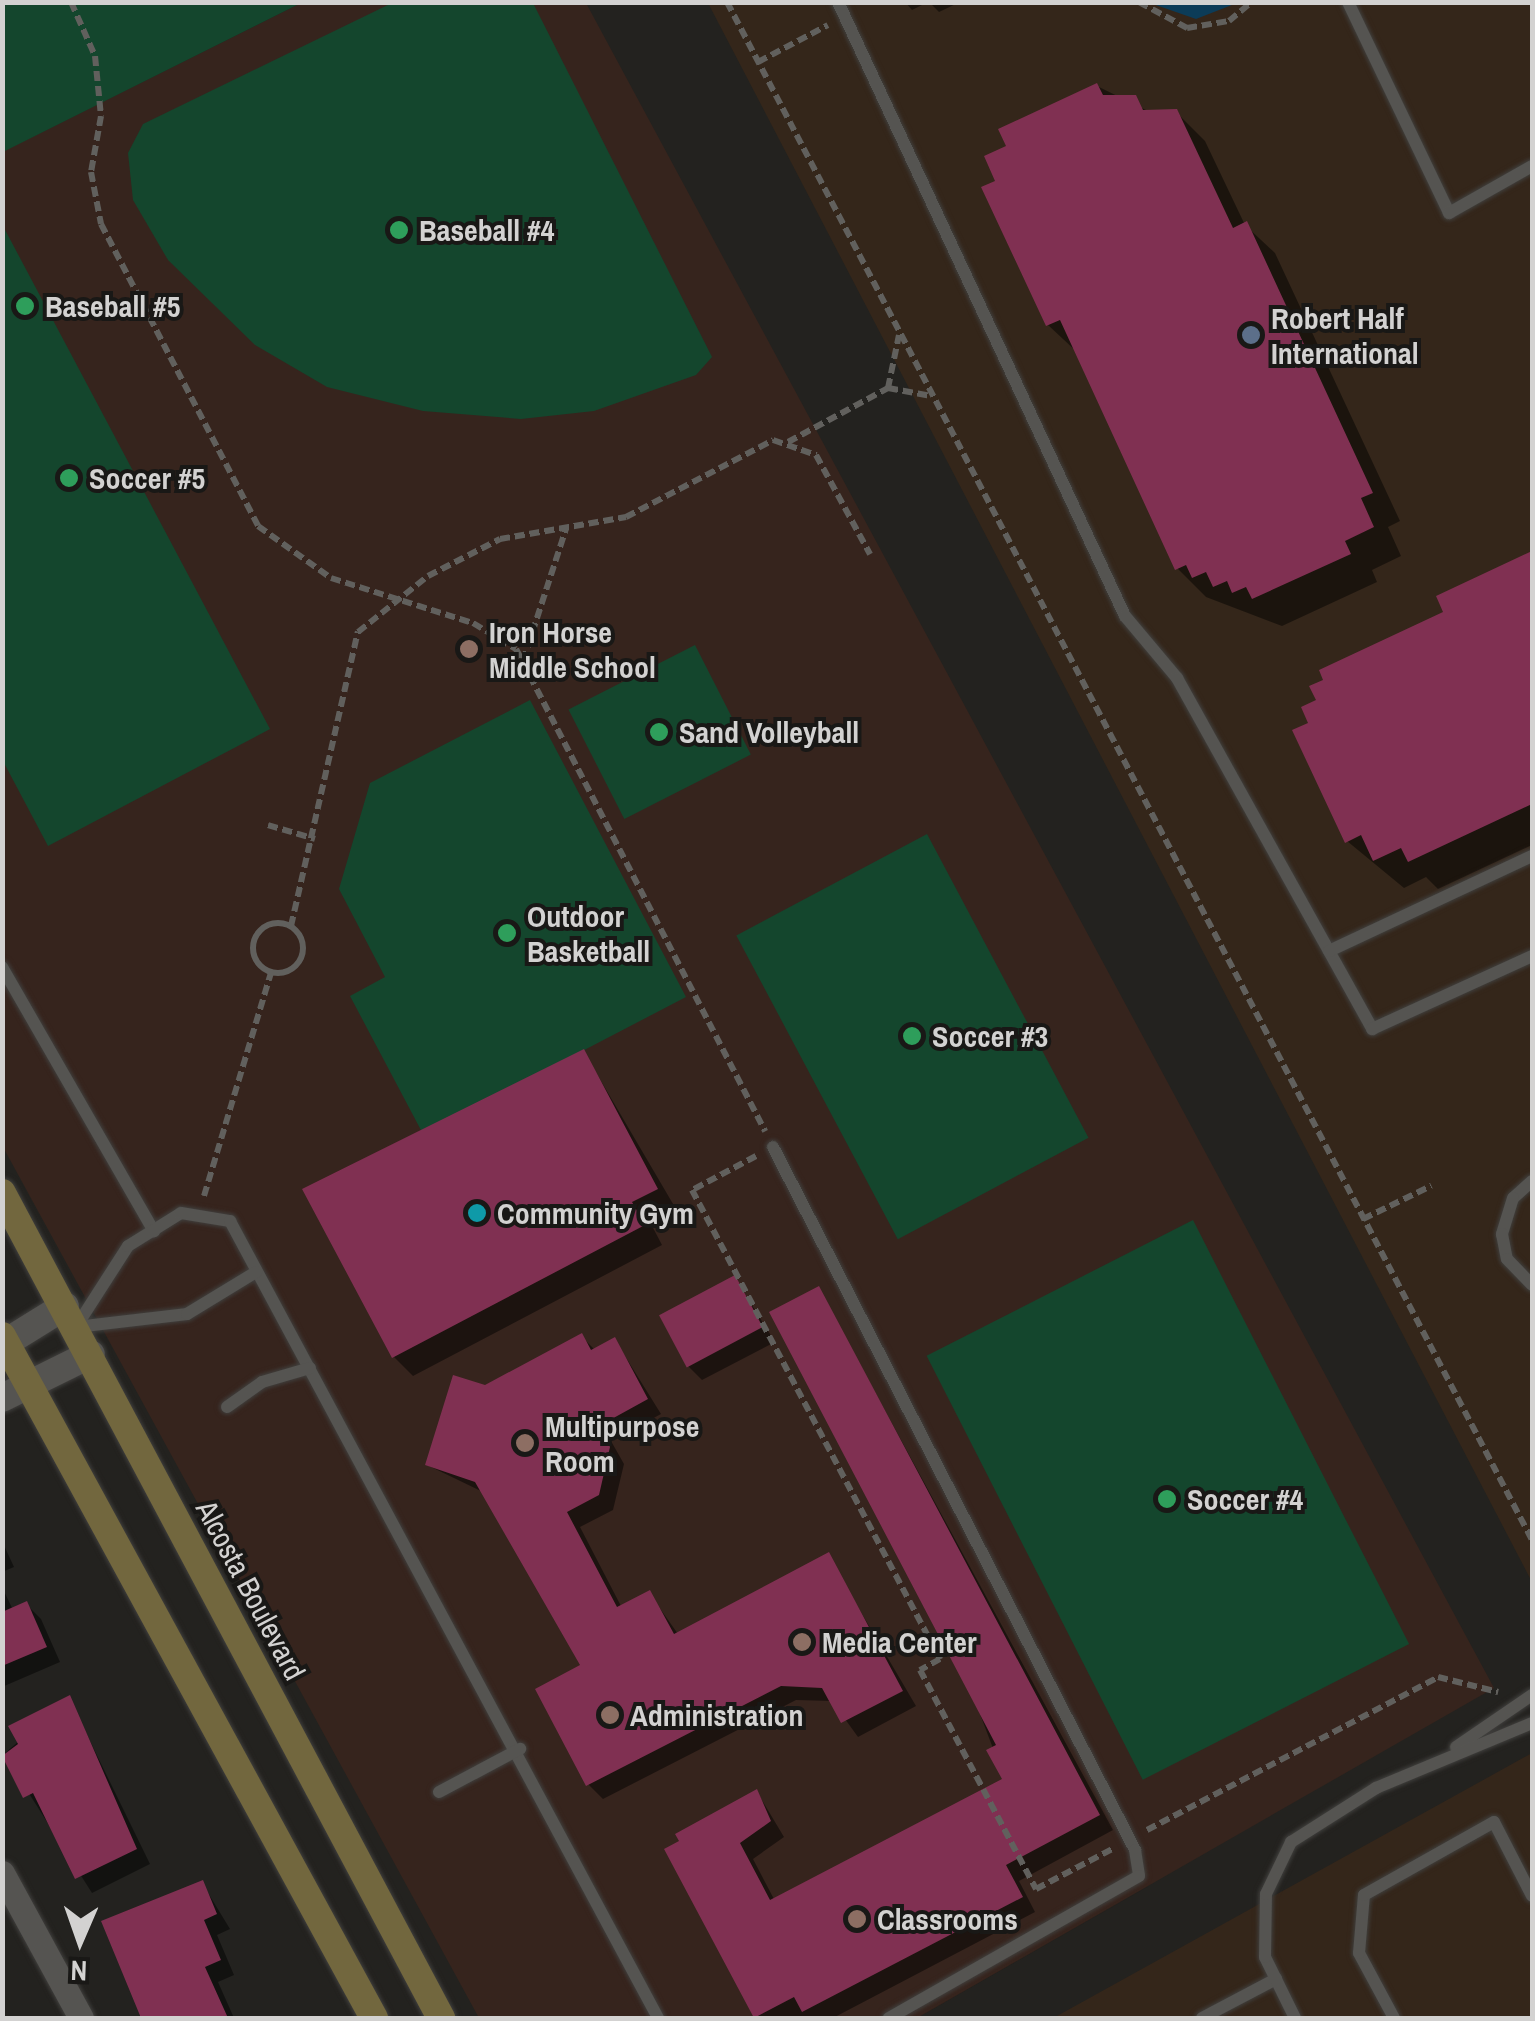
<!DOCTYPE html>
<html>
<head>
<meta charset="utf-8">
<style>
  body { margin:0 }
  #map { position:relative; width:1535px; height:2021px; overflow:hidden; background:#23221f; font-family:"Archivo Narrow",sans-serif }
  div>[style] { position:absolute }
  .commercial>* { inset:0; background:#34261a }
  .education>* { inset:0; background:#36241d }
  .green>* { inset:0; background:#14462d; transform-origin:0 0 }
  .water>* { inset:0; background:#0c3c58 }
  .shadow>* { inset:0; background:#0007 }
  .building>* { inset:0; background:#803052; transform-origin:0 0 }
  .path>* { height:6px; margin-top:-3px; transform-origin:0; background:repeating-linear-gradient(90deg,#61605d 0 10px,transparent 0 15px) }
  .path>.ring { margin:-3px; padding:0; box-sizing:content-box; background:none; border:6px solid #61605d; border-radius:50% }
  .roads { filter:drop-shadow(0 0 2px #403f3d) drop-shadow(0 0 2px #403f3d) }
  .service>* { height:12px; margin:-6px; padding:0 6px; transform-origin:6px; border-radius:6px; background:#555451 }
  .minor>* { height:25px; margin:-12.5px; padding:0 12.5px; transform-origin:12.5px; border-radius:12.5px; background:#555451 }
  .tertiary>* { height:28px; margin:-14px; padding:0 14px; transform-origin:14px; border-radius:14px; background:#555451 }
  .secondary>* { height:28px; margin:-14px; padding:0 14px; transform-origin:14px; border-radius:14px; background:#72673e }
  .dots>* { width:28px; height:28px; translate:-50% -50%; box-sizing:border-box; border:5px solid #191816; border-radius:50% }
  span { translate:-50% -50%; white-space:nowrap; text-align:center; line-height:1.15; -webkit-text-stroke:8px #191816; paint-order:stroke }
  .poi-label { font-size:30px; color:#d3d2d1; font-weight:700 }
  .left { translate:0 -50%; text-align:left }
  .street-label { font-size:30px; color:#d3d2d1 }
  .frame { position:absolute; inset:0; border:5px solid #d3d2d1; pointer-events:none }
  .north { position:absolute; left:30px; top:1891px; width:100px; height:100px; -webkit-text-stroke:8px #191816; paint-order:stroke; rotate:182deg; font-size:28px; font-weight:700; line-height:40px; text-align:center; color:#d3d2d1 }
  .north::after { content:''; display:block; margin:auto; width:35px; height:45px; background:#d3d2d1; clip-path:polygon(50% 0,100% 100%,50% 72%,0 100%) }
</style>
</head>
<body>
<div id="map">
  <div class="commercial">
    <div style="clip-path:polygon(708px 3px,1532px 3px,1532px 1582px)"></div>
    <div style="clip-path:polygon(1532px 1753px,1532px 2018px,1052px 2018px,1057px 2016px)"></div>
  </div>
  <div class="education">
    <div style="clip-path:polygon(301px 3px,586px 3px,1494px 1688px,917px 2018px,479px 2018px,3px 1147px,2px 152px)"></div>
  </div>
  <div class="green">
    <div style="clip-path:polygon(3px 2px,301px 2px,301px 3px,3px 152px)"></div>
    <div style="clip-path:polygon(394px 2px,533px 3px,712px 357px,696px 375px,594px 411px,521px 419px,423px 411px,327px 387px,255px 345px,168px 260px,133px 200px,128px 153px,143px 124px)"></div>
    <div style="clip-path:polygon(3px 226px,270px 729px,48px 846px,3px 761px)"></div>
    <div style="left:695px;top:645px;width:123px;height:142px;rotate:63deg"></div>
    <div style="clip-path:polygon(530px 700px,686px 997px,423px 1134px,350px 996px,385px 977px,339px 889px,370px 783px)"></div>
    <div style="left:927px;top:834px;width:344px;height:216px;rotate:62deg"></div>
    <div style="left:1193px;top:1220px;width:476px;height:299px;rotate:63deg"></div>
  </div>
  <div class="water">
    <div style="clip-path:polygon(1150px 3px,1237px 3px,1196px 19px)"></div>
  </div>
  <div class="shadow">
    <div style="clip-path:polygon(905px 2px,928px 2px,912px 10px)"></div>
    <div style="clip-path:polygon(929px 2px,960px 2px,939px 12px)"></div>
    <div style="clip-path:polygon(1097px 86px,1150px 112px,1176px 112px,1205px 141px,1245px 225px,1275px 253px,1400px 521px,1388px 527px,1401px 556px,1372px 570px,1377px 582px,1282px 626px,1206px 597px,1178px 569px,1078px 353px,1048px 325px,999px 182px,1010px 147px)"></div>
    <div style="clip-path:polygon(1532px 554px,1532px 845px,1438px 889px,1426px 877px,1404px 888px,1347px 841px,1312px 724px,1446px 613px,1439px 598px)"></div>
    <div style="clip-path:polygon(584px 1052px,676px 1209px,650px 1222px,662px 1245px,413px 1376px,394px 1357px)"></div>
    <div style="clip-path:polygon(735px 1278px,775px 1342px,702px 1380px,687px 1365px)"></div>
    <div style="clip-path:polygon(819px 1289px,1113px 1830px,1019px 1881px,1035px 1912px,833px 2018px,758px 2018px,668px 1850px,757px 1792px,784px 1837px,753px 1859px,775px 1901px,1005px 1780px)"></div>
    <div style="clip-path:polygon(581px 1336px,595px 1350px,615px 1340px,661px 1414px,611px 1441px,624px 1464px,613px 1510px,580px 1527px,622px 1608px,649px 1593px,678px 1634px,828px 1556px,916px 1706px,858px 1737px,832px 1701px,796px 1700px,603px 1799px,588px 1784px,583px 1666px,485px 1493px,427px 1465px,485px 1387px)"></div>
    <div style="clip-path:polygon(2px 1541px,14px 1567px,2px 1572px)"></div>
    <div style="clip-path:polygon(2px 1587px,13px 1610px,26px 1604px,41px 1619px,60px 1662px,2px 1687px)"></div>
    <div style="clip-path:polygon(69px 1698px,150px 1864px,92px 1893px,4px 1754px)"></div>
    <div style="clip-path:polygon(202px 1883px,230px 1929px,217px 1935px,234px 1975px,218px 1982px,234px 2018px,151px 2018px,104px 1923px)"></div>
  </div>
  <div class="building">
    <div style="clip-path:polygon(1097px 83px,1103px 95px,1136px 95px,1143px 110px,1177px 109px,1233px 228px,1247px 221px,1373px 493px,1361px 498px,1374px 527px,1345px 541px,1351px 554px,1252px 599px,1246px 587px,1232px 593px,1227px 581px,1213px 587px,1206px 572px,1192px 578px,1186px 565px,1175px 570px,1060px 320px,1046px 326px,981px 187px,995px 181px,984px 156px,1006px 146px,998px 129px)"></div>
    <div style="clip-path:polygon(1532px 551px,1532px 804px,1408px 862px,1401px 848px,1373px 861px,1361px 835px,1345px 843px,1292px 730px,1308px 723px,1301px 707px,1316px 700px,1309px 686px,1323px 680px,1319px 670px,1443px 612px,1436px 596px)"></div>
    <div style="clip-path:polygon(584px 1049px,658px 1189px,632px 1202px,645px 1225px,392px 1358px,302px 1189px)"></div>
    <div style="left:735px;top:1275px;width:59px;height:86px;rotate:62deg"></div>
    <div style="clip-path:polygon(819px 1286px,1100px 1815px,1006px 1865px,1023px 1897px,802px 2012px,794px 1997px,754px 2018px,664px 1849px,679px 1841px,675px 1834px,757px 1789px,771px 1821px,740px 1843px,770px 1900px,1002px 1779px,986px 1750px,996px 1745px,769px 1312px)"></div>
    <div style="clip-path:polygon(582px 1333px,591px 1350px,615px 1337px,648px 1399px,599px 1426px,610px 1447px,599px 1495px,567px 1512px,617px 1607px,650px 1590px,674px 1634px,829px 1552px,903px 1691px,841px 1723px,822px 1688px,781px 1686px,586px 1786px,535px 1689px,580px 1665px,475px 1482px,425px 1465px,453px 1375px,485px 1385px)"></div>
    <div style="clip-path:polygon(27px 1601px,47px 1647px,2px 1666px,2px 1612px)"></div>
    <div style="clip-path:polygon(70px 1695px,137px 1849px,75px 1879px,33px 1793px,23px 1798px,2px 1756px,18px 1744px,8px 1726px)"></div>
    <div style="clip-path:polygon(203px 1880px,217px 1914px,204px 1920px,221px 1960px,205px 1967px,228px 2018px,141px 2018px,101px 1921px)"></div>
  </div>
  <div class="path">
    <div style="left:71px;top:2px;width:59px;rotate:66deg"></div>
    <div style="left:95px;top:56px;width:60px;rotate:84.3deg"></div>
    <div style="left:101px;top:116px;width:57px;rotate:100.1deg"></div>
    <div style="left:91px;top:172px;width:53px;rotate:79.1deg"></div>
    <div style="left:101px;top:224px;width:340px;rotate:62.5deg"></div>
    <div style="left:258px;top:526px;width:90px;rotate:35.5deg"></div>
    <div style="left:331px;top:578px;width:149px;rotate:17.6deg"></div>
    <div style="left:473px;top:623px;width:50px;rotate:31.2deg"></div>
    <div style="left:516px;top:649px;width:543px;rotate:62.68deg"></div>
    <div style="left:727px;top:2px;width:1736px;rotate:62.37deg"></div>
    <div style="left:1139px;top:2px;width:55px;rotate:28.4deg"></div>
    <div style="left:1187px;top:28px;width:43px;rotate:-9.5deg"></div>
    <div style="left:1229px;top:21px;width:30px;rotate:-40deg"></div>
    <div style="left:758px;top:62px;width:79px;rotate:-27.9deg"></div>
    <div style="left:888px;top:388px;width:54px;rotate:-78.3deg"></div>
    <div style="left:788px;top:442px;width:114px;rotate:-28.4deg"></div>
    <div style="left:888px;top:388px;width:44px;rotate:10.5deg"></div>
    <div style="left:523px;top:661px;width:139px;rotate:-72deg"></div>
    <div style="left:268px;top:825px;width:49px;rotate:16.6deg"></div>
    <div class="ring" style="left:253px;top:923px;width:44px;height:44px"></div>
    <div style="left:291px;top:926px;width:302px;rotate:-77.2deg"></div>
    <div style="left:358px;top:632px;width:90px;rotate:-38.7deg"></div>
    <div style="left:428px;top:576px;width:81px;rotate:-27.2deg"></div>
    <div style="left:500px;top:539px;width:128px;rotate:-9.9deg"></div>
    <div style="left:626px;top:517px;width:166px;rotate:-27.6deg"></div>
    <div style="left:773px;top:440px;width:46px;rotate:19.2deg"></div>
    <div style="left:816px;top:455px;width:113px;rotate:61.4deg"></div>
    <div style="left:756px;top:1156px;width:72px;rotate:152deg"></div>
    <div style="left:692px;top:1190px;width:531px;rotate:62.13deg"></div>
    <div style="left:940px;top:1659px;width:23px;rotate:151deg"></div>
    <div style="left:920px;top:1670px;width:248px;rotate:62.1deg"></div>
    <div style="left:1036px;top:1889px;width:88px;rotate:-27.7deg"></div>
    <div style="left:204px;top:1196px;width:234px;rotate:-73.3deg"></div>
    <div style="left:1363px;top:1219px;width:76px;rotate:-25.9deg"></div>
    <div style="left:1147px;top:1830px;width:329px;rotate:-27.7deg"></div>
    <div style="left:1438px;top:1677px;width:62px;rotate:14deg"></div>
  </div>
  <div class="roads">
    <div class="service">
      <div style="left:838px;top:2px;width:678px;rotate:64.95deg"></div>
      <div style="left:1125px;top:616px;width:81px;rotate:50deg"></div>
      <div style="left:1177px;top:678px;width:402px;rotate:60.9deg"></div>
      <div style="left:1372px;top:1029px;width:176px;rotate:-24.5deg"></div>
      <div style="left:1348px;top:2px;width:234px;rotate:64.4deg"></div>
      <div style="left:1449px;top:213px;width:95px;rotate:-29.5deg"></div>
      <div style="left:1329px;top:951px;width:224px;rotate:-25.1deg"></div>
      <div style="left:2px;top:967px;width:305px;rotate:60.1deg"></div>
      <div style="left:773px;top:1147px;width:791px;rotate:62.75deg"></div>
      <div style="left:1135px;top:1850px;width:26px;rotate:81deg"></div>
      <div style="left:1139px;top:1876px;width:288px;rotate:150.4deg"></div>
      <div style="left:1532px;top:1181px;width:25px;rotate:138deg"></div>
      <div style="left:1513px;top:1198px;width:38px;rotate:107deg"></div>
      <div style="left:1502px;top:1234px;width:25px;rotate:79deg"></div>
      <div style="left:1507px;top:1259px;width:36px;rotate:46deg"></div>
      <div style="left:76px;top:1327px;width:96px;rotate:-57.3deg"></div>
      <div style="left:128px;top:1246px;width:62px;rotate:-31.9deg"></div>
      <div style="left:181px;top:1213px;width:50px;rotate:9.3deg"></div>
      <div style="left:230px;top:1221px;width:905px;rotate:61.76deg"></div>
      <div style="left:76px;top:1327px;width:112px;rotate:-6.7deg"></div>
      <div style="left:187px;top:1314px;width:81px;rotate:-31.3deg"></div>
      <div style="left:227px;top:1407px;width:43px;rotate:-35.5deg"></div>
      <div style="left:262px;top:1382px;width:50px;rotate:-16.3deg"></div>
      <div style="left:1456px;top:1747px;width:92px;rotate:-34.4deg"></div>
      <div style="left:439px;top:1792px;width:92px;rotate:-28deg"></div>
      <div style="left:1202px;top:2018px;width:84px;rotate:-27.8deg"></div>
      <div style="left:1295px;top:2018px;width:68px;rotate:-116.2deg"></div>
      <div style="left:1265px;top:1957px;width:63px;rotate:-89.1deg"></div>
      <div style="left:1266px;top:1894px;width:58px;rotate:-64.3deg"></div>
      <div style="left:1291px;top:1842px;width:101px;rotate:-32.4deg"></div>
      <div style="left:1376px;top:1788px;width:169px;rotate:-22.6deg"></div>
      <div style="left:1394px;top:2018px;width:74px;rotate:-118.3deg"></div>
      <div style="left:1359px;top:1953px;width:58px;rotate:-85.1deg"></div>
      <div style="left:1364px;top:1895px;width:149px;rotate:-29.3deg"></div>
      <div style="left:1494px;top:1822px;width:83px;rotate:62.8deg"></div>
    </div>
    <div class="minor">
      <div style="left:2px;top:1873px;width:165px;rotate:61.4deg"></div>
    </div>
    <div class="tertiary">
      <div style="left:2px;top:1345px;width:74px;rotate:-31.8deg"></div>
      <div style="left:2px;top:1398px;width:99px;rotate:-26.3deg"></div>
    </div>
    <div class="secondary">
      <div style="left:2px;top:1193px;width:935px;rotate:61.98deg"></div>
      <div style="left:2px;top:1336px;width:777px;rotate:61.39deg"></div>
    </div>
  </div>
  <div class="dots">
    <div style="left:399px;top:230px;background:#2e9e5b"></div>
    <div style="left:25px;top:306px;background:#2e9e5b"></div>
    <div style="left:1251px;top:335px;background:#5c6f8a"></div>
    <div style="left:69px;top:478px;background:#2e9e5b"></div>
    <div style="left:469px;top:649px;background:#8d6e63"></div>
    <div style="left:659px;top:732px;background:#2e9e5b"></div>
    <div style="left:507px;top:933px;background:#2e9e5b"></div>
    <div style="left:912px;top:1036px;background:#2e9e5b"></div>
    <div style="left:477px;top:1213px;background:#0f9aa8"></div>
    <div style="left:525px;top:1443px;background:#8d6e63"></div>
    <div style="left:1167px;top:1499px;background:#2e9e5b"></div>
    <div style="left:802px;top:1642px;background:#8d6e63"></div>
    <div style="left:610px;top:1715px;background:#8d6e63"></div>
    <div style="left:857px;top:1919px;background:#8d6e63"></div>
  </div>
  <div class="poi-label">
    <span class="left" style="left:419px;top:230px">Baseball #4</span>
    <span class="left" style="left:45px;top:306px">Baseball #5</span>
    <span class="left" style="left:1271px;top:335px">Robert Half<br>International</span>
    <span class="left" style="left:89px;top:478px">Soccer #5</span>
    <span class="left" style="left:489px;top:649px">Iron Horse<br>Middle School</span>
    <span class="left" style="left:679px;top:732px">Sand Volleyball</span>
    <span class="left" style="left:527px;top:933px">Outdoor<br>Basketball</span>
    <span class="left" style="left:932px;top:1036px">Soccer #3</span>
    <span class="left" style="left:497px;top:1213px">Community Gym</span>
    <span class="left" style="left:545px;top:1443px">Multipurpose<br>Room</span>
    <span class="left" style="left:1187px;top:1499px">Soccer #4</span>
    <span class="left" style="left:822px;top:1642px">Media Center</span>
    <span class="left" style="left:630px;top:1715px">Administration</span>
    <span class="left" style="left:877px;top:1919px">Classrooms</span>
  </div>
  <div class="street-label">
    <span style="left:251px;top:1590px;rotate:62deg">Alcosta Boulevard</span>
  </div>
  <div class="frame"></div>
  <div class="north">N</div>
</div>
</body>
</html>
